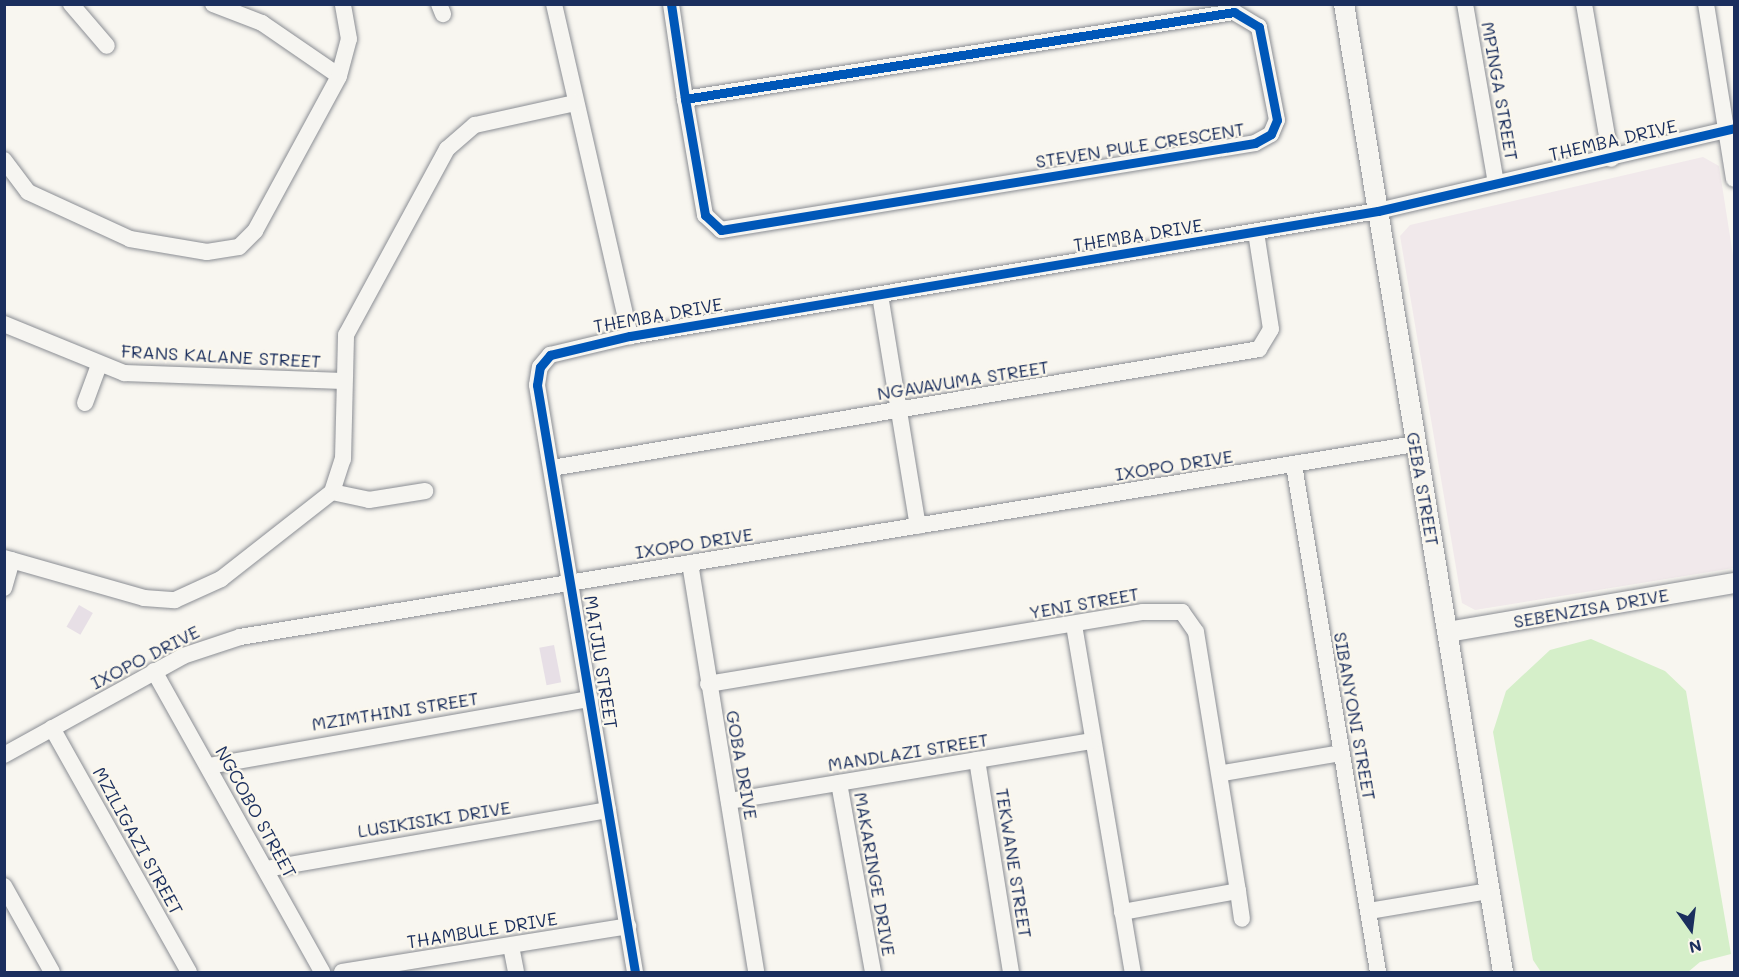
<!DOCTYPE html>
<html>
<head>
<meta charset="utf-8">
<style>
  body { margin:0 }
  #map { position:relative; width:1739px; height:977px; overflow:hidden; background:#f8f6f0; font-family:Mali,sans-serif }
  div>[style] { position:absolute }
  .built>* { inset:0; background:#f1e9eb }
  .green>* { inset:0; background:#d5efc9 }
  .building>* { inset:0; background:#e7dfe6; transform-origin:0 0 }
  .roads { filter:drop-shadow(0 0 2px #8b8e94) drop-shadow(0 0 2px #8b8e94) }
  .minor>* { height:16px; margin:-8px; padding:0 8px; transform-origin:8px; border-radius:8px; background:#f6f5f1 }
  .tertiary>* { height:20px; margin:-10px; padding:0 10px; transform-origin:10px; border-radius:10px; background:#f6f5f1 }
  .cycleway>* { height:9px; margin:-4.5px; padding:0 4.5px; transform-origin:4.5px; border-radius:4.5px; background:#0057b8 }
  span { translate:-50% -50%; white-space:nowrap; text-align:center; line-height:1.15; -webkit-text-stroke:4.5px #fbf7ec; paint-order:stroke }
  .street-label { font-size:18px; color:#1b2f5e }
  .frame { position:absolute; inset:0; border:6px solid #1b2f5e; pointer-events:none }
  .north { position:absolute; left:1661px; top:899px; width:60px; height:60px; -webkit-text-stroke:4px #fbf7ec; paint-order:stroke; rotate:166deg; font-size:16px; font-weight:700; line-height:24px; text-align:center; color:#1b2f5e }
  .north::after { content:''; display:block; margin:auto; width:21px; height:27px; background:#1b2f5e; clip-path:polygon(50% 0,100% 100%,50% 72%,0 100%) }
</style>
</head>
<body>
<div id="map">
  <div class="built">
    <div style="clip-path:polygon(1703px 157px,1719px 166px,1734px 262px,1734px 568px,1475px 610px,1462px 603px,1400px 236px,1410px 225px)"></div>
  </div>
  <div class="green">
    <div style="clip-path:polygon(1591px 639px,1665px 671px,1686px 691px,1731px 954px,1700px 962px,1688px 972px,1541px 972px,1533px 960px,1493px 732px,1506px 691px,1550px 650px)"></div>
  </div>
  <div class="building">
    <div style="left:79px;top:605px;width:16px;height:25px;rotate:30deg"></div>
    <div style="left:554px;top:645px;width:38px;height:15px;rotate:79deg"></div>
  </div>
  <div class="roads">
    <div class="minor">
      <div style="left:71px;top:4px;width:55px;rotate:49.4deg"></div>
      <div style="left:213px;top:4px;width:53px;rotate:21.2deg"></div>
      <div style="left:262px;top:23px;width:93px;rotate:34.5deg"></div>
      <div style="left:439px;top:4px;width:11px;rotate:68deg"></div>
      <div style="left:554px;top:4px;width:341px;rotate:77.1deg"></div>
      <div style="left:671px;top:4px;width:96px;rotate:81.6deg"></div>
      <div style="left:685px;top:99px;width:118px;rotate:80.2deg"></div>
      <div style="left:705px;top:215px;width:22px;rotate:43deg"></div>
      <div style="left:721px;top:230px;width:541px;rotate:-9.25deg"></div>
      <div style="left:1255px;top:143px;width:18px;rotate:-29deg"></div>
      <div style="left:1271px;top:134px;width:15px;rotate:-67deg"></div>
      <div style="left:1277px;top:120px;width:95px;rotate:-101deg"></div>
      <div style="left:1259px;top:27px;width:29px;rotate:-149deg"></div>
      <div style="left:1234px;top:12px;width:556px;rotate:171deg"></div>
      <div style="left:1465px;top:4px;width:182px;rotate:80.2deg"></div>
      <div style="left:1584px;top:4px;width:157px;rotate:80.1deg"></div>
      <div style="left:1706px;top:4px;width:177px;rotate:80.9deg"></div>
      <div style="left:4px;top:160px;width:40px;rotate:53deg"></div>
      <div style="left:28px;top:192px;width:112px;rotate:24.7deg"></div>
      <div style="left:130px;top:239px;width:78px;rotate:9.6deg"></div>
      <div style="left:207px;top:252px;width:32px;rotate:-9deg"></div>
      <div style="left:239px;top:247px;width:23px;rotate:-45deg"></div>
      <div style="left:255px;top:231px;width:176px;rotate:-61.5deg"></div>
      <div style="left:339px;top:76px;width:38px;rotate:-75deg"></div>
      <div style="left:349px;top:39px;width:36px;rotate:-100deg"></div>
      <div style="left:880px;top:295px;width:234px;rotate:80.7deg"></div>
      <div style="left:4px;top:324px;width:130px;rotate:22.2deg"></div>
      <div style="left:124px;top:373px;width:219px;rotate:2.1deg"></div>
      <div style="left:85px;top:403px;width:40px;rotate:-69.8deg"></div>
      <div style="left:1294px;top:465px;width:514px;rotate:80.59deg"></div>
      <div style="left:552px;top:468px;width:717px;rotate:-9.55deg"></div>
      <div style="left:1259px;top:349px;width:23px;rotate:-59deg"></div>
      <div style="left:1271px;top:329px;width:98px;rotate:-98.8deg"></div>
      <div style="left:332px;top:492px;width:38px;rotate:12deg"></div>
      <div style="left:369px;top:500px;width:57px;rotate:-9.1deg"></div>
      <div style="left:4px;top:558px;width:146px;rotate:15.9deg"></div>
      <div style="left:144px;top:598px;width:31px;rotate:4deg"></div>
      <div style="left:175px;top:600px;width:51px;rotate:-24.5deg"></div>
      <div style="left:221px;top:579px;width:141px;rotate:-38.1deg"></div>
      <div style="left:332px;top:492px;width:35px;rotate:-72deg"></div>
      <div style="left:343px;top:459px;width:124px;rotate:-88.6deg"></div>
      <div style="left:346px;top:335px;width:212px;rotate:-61.5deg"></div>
      <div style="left:447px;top:149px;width:37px;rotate:-41deg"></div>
      <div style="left:475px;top:125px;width:102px;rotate:-12.4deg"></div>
      <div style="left:690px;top:563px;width:414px;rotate:80.8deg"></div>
      <div style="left:4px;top:588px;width:29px;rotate:-74deg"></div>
      <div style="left:1074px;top:625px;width:352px;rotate:80.4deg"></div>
      <div style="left:154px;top:671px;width:345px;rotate:60.8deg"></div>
      <div style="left:708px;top:684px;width:441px;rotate:-9.4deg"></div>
      <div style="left:1143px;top:612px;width:39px"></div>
      <div style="left:1182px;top:612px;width:24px;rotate:55deg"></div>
      <div style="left:1196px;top:632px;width:262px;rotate:80.8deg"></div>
      <div style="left:1238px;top:891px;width:118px;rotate:169.7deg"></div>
      <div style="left:52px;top:728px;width:280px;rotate:60.7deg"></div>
      <div style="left:4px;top:755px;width:205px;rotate:-28.9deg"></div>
      <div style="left:183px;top:656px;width:60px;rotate:-18.4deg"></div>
      <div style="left:240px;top:637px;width:1191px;rotate:-9.33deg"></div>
      <div style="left:977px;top:760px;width:215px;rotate:80.9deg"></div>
      <div style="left:209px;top:766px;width:387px;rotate:-10deg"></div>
      <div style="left:1223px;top:773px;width:120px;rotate:-9.6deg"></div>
      <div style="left:839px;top:783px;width:192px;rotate:79.8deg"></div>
      <div style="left:729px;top:801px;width:368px;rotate:-9.4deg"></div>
      <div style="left:266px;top:869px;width:347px;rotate:-9.8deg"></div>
      <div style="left:4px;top:886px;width:98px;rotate:60.8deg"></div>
      <div style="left:1238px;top:891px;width:28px;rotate:82deg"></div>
      <div style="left:1369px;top:911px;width:122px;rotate:-9.5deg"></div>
      <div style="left:511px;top:946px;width:26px;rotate:79deg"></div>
      <div style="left:342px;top:972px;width:290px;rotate:-9.1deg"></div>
      <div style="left:635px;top:972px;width:595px;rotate:-99.48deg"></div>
      <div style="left:537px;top:385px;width:18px;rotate:-81deg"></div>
      <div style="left:540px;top:367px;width:16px;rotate:-50deg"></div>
      <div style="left:550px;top:355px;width:82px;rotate:-13.4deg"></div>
      <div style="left:630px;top:336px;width:758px;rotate:-9.49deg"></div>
      <div style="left:1378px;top:211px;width:366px;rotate:-13.1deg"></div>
    </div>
    <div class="tertiary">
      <div style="left:1344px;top:4px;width:981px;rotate:80.67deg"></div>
      <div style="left:1448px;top:632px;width:290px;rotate:-9.7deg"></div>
    </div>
  </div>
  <div class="cycleway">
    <div style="left:671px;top:4px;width:96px;rotate:81.6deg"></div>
    <div style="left:685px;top:99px;width:118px;rotate:80.2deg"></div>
    <div style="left:705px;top:215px;width:22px;rotate:43deg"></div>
    <div style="left:721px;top:230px;width:541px;rotate:-9.25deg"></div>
    <div style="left:1255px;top:143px;width:18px;rotate:-29deg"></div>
    <div style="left:1271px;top:134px;width:15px;rotate:-67deg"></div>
    <div style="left:1277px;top:120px;width:95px;rotate:-101deg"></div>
    <div style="left:1259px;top:27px;width:29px;rotate:-149deg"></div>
    <div style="left:1234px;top:12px;width:556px;rotate:171deg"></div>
    <div style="left:635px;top:972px;width:595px;rotate:-99.48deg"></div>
    <div style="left:537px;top:385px;width:18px;rotate:-81deg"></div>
    <div style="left:540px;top:367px;width:16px;rotate:-50deg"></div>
    <div style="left:550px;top:355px;width:82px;rotate:-13.4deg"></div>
    <div style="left:630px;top:336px;width:758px;rotate:-9.49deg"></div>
    <div style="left:1378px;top:211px;width:366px;rotate:-13.1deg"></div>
  </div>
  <div class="street-label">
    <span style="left:1500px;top:91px;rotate:80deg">MPINGA STREET</span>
    <span style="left:1613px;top:140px;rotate:-13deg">THEMBA DRIVE</span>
    <span style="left:1140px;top:145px;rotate:-9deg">STEVEN PULE CRESCENT</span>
    <span style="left:1138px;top:235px;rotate:-9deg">THEMBA DRIVE</span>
    <span style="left:658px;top:315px;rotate:-10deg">THEMBA DRIVE</span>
    <span style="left:221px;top:356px;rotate:3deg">FRANS KALANE STREET</span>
    <span style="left:963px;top:380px;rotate:-9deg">NGAVAVUMA STREET</span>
    <span style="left:1174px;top:465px;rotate:-9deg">IXOPO DRIVE</span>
    <span style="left:1423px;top:489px;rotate:80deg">GEBA STREET</span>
    <span style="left:694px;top:543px;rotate:-9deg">IXOPO DRIVE</span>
    <span style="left:1084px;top:603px;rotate:-10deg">YENI STREET</span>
    <span style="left:1591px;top:608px;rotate:-10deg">SEBENZISA DRIVE</span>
    <span style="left:145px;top:657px;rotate:-27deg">IXOPO DRIVE</span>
    <span style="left:601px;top:662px;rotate:81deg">MATJIU STREET</span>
    <span style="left:395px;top:711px;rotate:-9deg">MZIMTHINI STREET</span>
    <span style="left:1355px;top:716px;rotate:80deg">SIBANYONI STREET</span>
    <span style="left:908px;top:752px;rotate:-9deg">MANDLAZI STREET</span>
    <span style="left:742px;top:765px;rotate:80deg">GOBA DRIVE</span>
    <span style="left:256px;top:812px;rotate:61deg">NGCOBO STREET</span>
    <span style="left:434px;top:819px;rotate:-9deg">LUSIKISIKI DRIVE</span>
    <span style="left:138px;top:841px;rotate:61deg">MZILIGAZI STREET</span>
    <span style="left:1014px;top:863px;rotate:81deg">TEKWANE STREET</span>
    <span style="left:875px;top:874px;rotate:80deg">MAKARINGE DRIVE</span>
    <span style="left:482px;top:930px;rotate:-9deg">THAMBULE DRIVE</span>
  </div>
  <div class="frame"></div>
  <div class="north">N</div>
</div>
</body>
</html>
